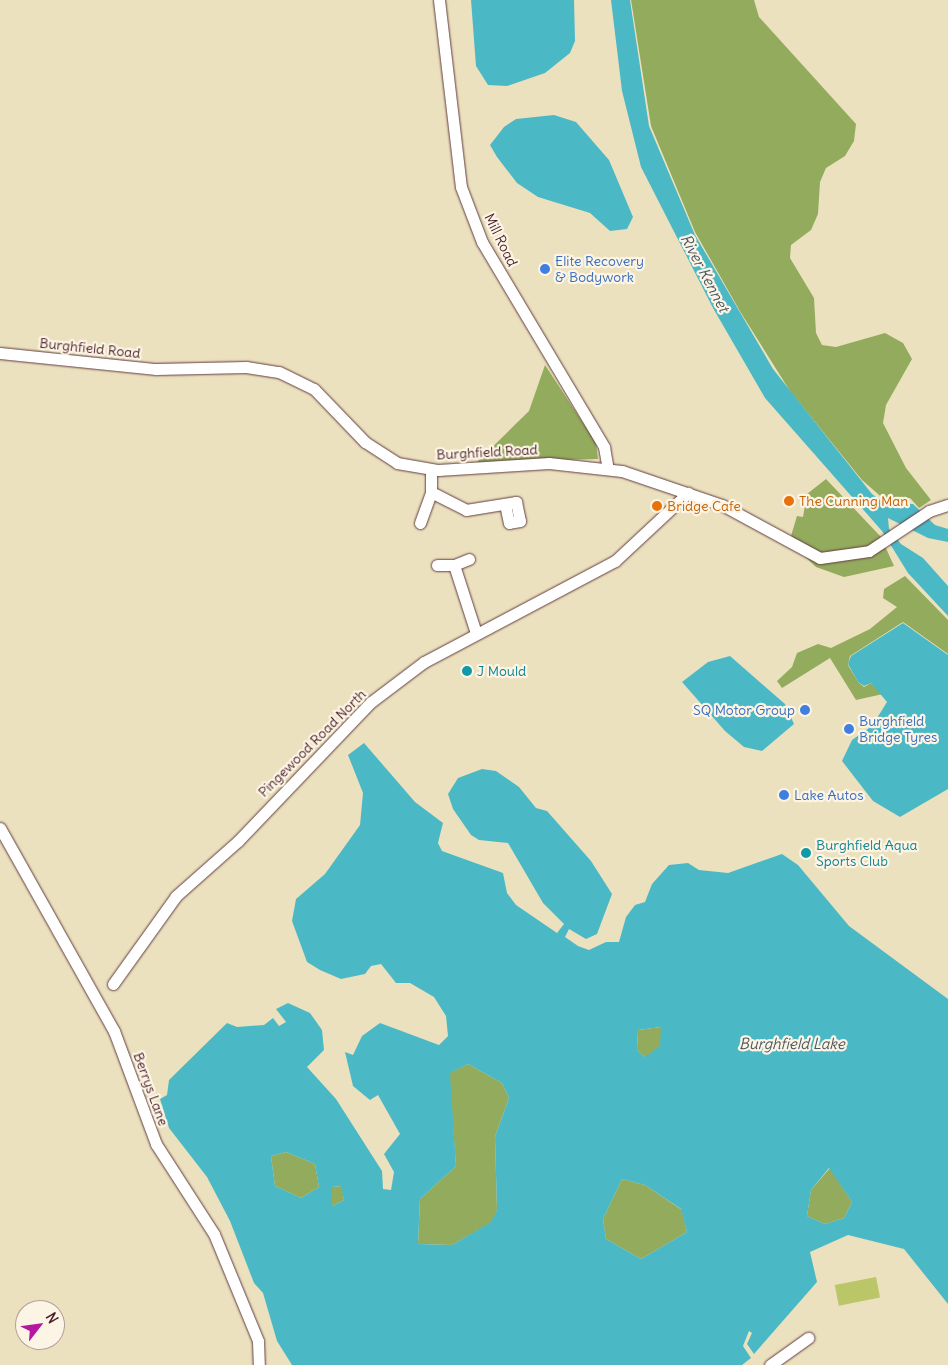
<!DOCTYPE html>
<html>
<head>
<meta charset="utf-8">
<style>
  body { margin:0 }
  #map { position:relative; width:948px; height:1365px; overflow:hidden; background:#ece1be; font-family:Delius,sans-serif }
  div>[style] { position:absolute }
  .green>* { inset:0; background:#bac668; transform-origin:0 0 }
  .forest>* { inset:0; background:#93ab5c }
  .water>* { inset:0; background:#4bb9c5 }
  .roads { filter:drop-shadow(0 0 1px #623c41) drop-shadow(0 0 1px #623c41) }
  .minor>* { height:11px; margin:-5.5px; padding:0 5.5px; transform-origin:5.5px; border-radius:5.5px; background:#fff }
  .dots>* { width:14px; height:14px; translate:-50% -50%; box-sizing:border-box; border:2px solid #fcf5e5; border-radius:50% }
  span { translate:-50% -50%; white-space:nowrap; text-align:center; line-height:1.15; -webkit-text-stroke:4.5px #fcf5e5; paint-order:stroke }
  .street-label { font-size:14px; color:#4a1f2b }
  .shop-label { font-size:14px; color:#366cbe }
  .left { translate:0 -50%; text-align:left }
  .right { translate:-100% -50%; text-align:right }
  .food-label { font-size:14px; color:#c56008 }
  .culture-label { font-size:14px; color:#0d838f }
  .water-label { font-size:15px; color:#4a5561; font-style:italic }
  .north { position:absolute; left:15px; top:1300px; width:50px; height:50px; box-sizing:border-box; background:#fcf5e5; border:1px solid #b59f9b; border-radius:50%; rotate:60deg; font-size:14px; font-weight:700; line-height:20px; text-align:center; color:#4a1f2b }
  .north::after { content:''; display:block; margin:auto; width:18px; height:22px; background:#b5179e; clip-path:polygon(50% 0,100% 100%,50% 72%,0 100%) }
</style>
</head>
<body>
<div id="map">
  <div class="green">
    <div style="left:876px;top:1277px;width:21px;height:42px;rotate:79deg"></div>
  </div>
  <div class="forest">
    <div style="clip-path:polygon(631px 0,754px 0,759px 17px,856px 124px,854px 141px,845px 156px,826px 168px,820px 182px,818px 214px,811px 230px,791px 245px,790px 258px,814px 298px,816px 333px,822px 345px,836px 347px,885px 333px,903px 343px,912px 359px,886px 405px,883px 423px,906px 468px,931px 500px,919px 508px,910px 498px,886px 501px,862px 480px,790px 391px,741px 313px,695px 232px,651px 126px)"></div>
    <div style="clip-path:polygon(545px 365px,596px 443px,598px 459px,477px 462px,529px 411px)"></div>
    <div style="clip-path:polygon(826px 479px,881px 537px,894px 566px,844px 577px,816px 567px,799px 551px,791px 536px,797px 516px,803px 517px,807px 494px)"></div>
    <div style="clip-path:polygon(905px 576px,948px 620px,948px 654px,903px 622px,850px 656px,848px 665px,858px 682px,864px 687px,871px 683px,883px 694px,856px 700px,830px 658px,782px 688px,777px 681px,792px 667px,797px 653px,818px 644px,831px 648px,870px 629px,897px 607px,883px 598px,884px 589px)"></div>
    <div style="clip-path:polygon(661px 1027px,661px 1046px,646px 1058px,637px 1050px,638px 1030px)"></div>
    <div style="clip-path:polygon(468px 1064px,502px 1083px,509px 1098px,495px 1137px,497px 1210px,492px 1222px,452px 1245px,418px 1244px,420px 1199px,456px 1166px,449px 1073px)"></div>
    <div style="clip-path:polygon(286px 1152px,315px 1164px,319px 1187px,301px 1198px,275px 1186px,271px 1156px)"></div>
    <div style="clip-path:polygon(830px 1168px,852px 1202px,844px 1218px,825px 1224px,807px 1216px,811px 1190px)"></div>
    <div style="clip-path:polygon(622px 1179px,645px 1185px,682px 1210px,687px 1232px,641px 1259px,606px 1239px,603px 1219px)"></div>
    <div style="clip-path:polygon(342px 1186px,344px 1200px,332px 1206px,332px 1187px)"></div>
  </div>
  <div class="water">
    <div style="clip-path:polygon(471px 0,574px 0,575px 41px,570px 53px,545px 73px,507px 86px,488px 85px,476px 66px)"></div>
    <div style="clip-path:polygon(611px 0,630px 0,649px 126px,695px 235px,773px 369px,872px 494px,884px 503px,913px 504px,935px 525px,948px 529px,948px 542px,928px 538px,888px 518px,889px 529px,901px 544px,923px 558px,948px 586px,948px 616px,908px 573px,882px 531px,765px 398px,713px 308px,641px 167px,622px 91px)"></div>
    <div style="clip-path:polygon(554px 115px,576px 122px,609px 160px,633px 217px,627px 229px,610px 231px,590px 213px,538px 197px,517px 183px,497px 157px,490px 145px,504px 127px,516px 119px)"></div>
    <div style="clip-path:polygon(903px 623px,948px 655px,948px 789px,900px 817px,873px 801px,842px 761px,852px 740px,872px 726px,887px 702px,871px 683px,864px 686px,858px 682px,848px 664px,851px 656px)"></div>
    <div style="clip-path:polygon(730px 656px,785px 704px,794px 724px,762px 751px,744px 747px,725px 731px,682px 682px,708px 662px)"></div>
    <div style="clip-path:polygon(evenodd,364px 743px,415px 802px,443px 823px,438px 843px,442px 851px,503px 873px,507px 893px,516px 905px,557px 933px,564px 924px,543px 903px,508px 843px,479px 840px,471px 835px,453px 809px,448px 794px,458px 778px,482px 769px,496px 771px,519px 787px,536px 808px,547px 811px,591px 861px,612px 894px,597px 934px,586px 939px,569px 929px,565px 937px,578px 946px,589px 950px,606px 942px,619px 942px,626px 917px,635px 905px,645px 902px,652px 884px,669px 865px,688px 863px,699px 870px,728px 873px,782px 854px,798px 865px,849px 926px,948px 999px,948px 1304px,904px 1249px,848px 1235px,810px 1252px,817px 1282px,754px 1354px,747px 1344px,752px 1333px,749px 1331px,743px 1346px,751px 1358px,742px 1365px,292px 1365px,277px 1341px,263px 1293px,254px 1283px,230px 1221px,207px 1177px,169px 1128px,160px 1099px,167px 1095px,169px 1080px,227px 1023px,237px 1027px,264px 1025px,273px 1018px,279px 1026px,286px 1022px,276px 1009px,288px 1003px,310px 1013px,322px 1030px,324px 1050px,307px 1067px,336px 1099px,382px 1171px,383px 1189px,391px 1190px,394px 1172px,384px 1154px,400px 1134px,378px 1095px,370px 1100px,353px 1086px,345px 1052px,353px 1055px,362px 1036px,380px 1023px,439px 1045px,448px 1036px,446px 1016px,434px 997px,410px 983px,396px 983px,381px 964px,371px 966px,365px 974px,341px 979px,320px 970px,307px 962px,292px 921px,296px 899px,325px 874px,360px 825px,363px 793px,348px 755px,364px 743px,661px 1027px,660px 1046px,645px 1057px,637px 1050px,638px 1030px,661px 1027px,364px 743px,468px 1064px,502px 1083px,509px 1098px,495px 1137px,497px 1210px,491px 1222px,452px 1245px,418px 1244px,420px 1199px,456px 1166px,450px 1073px,468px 1064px,364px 743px,286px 1152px,315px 1164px,319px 1187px,301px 1198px,275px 1186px,271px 1156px,286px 1152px,364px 743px,829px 1168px,852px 1202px,844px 1218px,825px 1224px,807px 1216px,811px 1190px,829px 1168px,364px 743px,622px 1179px,645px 1185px,681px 1209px,687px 1232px,641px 1259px,606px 1239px,603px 1219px,622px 1179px,364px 743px,341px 1186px,344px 1200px,332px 1206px,332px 1187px,341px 1186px)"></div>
  </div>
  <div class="roads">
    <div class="minor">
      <div style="left:439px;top:0;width:188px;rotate:83.3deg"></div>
      <div style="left:461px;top:187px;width:59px;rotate:69.1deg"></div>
      <div style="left:482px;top:242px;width:239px;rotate:59.2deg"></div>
      <div style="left:604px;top:447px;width:22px;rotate:80deg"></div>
      <div style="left:0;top:353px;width:157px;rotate:5.9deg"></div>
      <div style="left:156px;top:369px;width:90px;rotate:-1.3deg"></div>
      <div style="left:246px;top:367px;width:33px;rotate:9deg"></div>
      <div style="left:279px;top:372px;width:39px;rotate:26deg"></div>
      <div style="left:314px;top:389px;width:74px;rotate:46.1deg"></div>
      <div style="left:365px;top:442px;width:38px;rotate:33deg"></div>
      <div style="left:397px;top:463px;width:42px;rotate:9.7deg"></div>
      <div style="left:438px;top:470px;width:111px;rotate:-3.6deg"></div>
      <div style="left:549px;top:463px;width:73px;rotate:6.3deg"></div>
      <div style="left:622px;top:471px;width:106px;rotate:18.8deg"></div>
      <div style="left:722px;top:505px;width:111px;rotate:28.4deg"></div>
      <div style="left:820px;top:558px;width:49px;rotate:-8.1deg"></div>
      <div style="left:869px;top:551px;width:72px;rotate:-33.7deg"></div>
      <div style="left:929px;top:511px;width:20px;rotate:-18deg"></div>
      <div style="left:431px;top:492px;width:39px;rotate:27deg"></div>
      <div style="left:466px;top:510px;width:51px;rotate:-9.1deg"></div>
      <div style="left:516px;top:502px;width:19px;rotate:78deg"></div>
      <div style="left:520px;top:521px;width:11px;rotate:170deg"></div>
      <div style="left:509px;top:523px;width:19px;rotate:-102deg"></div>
      <div style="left:420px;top:523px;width:33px;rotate:-70deg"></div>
      <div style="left:431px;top:492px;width:22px;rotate:-90deg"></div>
      <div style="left:469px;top:559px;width:16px;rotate:158deg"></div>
      <div style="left:454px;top:565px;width:71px;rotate:72.1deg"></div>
      <div style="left:437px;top:565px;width:17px"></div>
      <div style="left:0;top:828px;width:233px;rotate:60.7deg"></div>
      <div style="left:114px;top:1031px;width:121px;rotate:69.6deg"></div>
      <div style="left:156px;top:1144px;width:107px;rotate:57.2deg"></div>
      <div style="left:214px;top:1234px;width:116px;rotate:67.6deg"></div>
      <div style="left:258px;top:1341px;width:24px;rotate:88deg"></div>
      <div style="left:113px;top:984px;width:108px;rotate:-54.4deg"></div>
      <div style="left:176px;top:896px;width:83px;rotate:-41.6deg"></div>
      <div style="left:238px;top:841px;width:192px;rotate:-46.3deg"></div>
      <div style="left:371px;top:702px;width:66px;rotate:-37deg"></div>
      <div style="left:424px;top:662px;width:216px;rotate:-27.9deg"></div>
      <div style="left:615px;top:561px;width:100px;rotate:-43deg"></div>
      <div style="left:770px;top:1365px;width:47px;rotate:-35.4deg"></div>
    </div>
  </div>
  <div class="dots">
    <div style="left:545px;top:269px;background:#3f7fe0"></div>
    <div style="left:789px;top:501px;background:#e8710a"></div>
    <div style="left:657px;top:506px;background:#e8710a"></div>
    <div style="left:467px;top:671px;background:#0f9aa8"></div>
    <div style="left:805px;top:710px;background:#3f7fe0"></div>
    <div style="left:849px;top:729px;background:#3f7fe0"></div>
    <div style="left:784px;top:795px;background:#3f7fe0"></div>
    <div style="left:806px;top:853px;background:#0f9aa8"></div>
  </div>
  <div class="street-label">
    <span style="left:501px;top:240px;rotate:64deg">Mill Road</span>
    <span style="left:90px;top:348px;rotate:6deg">Burghfield Road</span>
    <span style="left:487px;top:452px;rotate:-3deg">Burghfield Road</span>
    <span style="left:312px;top:743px;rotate:-45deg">Pingewood Road North</span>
    <span style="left:151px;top:1089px;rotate:70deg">Berrys Lane</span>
  </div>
  <div class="shop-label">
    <span class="left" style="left:555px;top:269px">Elite Recovery<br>&amp; Bodywork</span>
    <span class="right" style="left:795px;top:710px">SQ Motor Group</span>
    <span class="left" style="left:859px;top:729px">Burghfield<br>Bridge Tyres</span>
    <span class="left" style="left:794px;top:795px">Lake Autos</span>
  </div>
  <div class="food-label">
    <span class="left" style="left:799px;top:501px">The Cunning Man</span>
    <span class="left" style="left:667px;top:506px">Bridge Cafe</span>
  </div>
  <div class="culture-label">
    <span class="left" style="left:477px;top:671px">J Mould</span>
    <span class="left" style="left:816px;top:853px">Burghfield Aqua<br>Sports Club</span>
  </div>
  <div class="water-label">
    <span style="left:705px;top:273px;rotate:62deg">River Kennet</span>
    <span style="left:792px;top:1044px">Burghfield Lake</span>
  </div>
  <div class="north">N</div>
</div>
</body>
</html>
